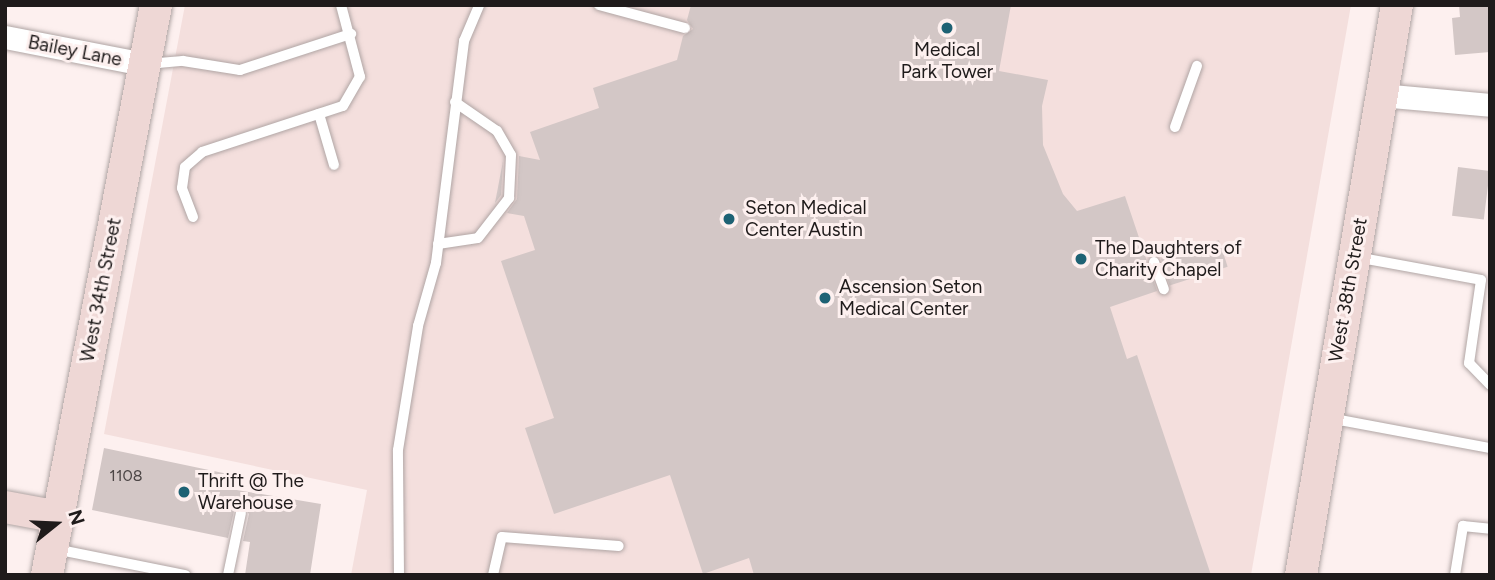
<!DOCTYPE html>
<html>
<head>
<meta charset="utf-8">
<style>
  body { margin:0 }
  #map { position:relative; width:1495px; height:580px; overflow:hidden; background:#fdf0ef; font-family:Figtree,sans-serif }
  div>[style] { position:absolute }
  .built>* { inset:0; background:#f4dfdd }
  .building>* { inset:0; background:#d3c7c6; transform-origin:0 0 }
  .roads { filter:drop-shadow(0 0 2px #b0a5a4) drop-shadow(0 0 2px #b0a5a4) }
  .lane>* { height:10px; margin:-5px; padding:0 5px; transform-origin:5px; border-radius:5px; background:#fff }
  .street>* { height:23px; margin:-11.5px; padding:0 11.5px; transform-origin:11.5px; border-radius:11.5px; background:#fff }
  .secondary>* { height:32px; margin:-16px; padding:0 16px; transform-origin:16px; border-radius:16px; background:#eed7d5 }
  .dots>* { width:19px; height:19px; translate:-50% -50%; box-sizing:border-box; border:4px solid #fdf0ef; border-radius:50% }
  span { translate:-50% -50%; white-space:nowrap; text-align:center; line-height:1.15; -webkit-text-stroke:6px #fdf0ef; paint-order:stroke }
  .number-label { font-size:16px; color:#4c4646 }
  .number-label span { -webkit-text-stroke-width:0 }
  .poi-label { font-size:19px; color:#1f1b1b }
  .left { translate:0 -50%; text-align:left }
  .street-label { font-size:19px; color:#1f1b1b }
  .frame { position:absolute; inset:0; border:7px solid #1f1b1b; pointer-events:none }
  .north { position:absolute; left:21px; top:489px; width:70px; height:70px; -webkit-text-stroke:5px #fdf0ef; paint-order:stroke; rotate:72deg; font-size:19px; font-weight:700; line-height:28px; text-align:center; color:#1f1b1b }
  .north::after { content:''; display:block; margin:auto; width:24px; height:32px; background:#1f1b1b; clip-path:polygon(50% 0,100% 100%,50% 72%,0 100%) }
</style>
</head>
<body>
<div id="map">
  <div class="built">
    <div style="clip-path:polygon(185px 5px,1351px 5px,1251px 575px,351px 575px,367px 490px,104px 434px)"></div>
  </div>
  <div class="building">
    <div style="clip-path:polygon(691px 5px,1011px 5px,999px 71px,1048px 80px,1042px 106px,1043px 145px,1063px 194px,1077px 211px,1125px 196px,1157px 291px,1110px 307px,1127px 359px,1137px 355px,1211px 575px,754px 575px,749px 558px,703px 574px,670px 475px,554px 514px,525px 428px,554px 418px,501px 261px,535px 250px,524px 216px,507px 213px,517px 199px,519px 156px,540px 160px,530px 132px,599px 108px,593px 88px,677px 60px,683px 36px,693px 29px,687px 20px)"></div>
    <div style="clip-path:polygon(1459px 5px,1490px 5px,1490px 52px,1455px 55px,1452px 18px,1460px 17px)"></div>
    <div style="clip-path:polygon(503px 161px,501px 195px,495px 203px)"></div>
    <div style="left:1458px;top:167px;width:32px;height:49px;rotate:7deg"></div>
    <div style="left:1219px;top:240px;width:28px;height:61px;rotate:72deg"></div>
    <div style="clip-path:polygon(104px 448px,228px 474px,225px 488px,321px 504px,310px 575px,245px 575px,250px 542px,243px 541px,249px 514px,243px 506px,234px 511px,228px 538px,92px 510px)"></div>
  </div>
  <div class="roads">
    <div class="lane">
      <div style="left:599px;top:5px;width:89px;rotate:15deg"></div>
      <div style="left:147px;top:64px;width:36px;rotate:-5deg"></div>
      <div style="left:183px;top:61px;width:58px;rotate:9deg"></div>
      <div style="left:240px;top:70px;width:117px;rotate:-18deg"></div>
      <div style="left:319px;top:114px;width:53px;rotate:73.6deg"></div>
      <div style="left:1175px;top:127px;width:65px;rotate:-70.2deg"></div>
      <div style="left:193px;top:217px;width:31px;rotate:-111deg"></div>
      <div style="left:182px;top:188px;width:21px;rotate:-82deg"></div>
      <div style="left:185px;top:167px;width:23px;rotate:-41deg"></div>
      <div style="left:202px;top:152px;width:148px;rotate:-18.1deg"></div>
      <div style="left:343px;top:106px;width:34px;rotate:-60deg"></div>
      <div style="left:360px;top:77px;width:74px;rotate:-104.8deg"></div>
      <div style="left:438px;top:244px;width:40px;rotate:-8.5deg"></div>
      <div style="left:478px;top:238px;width:51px;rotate:-52.2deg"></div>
      <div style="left:509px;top:198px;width:43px;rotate:-87.3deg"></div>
      <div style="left:511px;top:155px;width:28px;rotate:-120deg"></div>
      <div style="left:497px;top:131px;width:51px;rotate:-145.4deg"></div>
      <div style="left:1356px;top:257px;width:127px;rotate:10.4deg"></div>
      <div style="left:1481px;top:280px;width:84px;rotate:98.2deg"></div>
      <div style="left:1469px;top:363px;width:30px;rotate:46deg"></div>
      <div style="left:1154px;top:262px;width:29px;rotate:70deg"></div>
      <div style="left:1329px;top:418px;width:164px;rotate:10.6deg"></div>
      <div style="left:55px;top:549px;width:133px;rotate:11.3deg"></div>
      <div style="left:228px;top:575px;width:63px;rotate:-78.2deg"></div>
      <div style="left:399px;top:575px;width:125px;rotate:-90.5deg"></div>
      <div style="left:398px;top:450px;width:126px;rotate:-80.8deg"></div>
      <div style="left:418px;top:326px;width:66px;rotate:-74.1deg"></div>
      <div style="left:436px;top:263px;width:224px;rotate:-82.8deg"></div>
      <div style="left:464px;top:41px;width:39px;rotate:-67deg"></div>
      <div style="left:493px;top:575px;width:39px;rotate:-77deg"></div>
      <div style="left:502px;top:537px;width:117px;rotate:4.4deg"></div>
      <div style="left:1455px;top:575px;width:50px;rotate:-80.7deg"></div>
      <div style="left:1463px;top:526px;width:27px;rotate:6deg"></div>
    </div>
    <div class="street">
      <div style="left:5px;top:37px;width:142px;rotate:11deg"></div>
      <div style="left:1381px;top:95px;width:109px;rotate:5.2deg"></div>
    </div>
    <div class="secondary">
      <div style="left:5px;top:507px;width:55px;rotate:10.5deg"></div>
      <div style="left:47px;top:575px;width:580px;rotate:-79.17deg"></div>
      <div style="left:1301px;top:575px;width:578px;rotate:-80.44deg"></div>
    </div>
  </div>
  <div class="dots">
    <div style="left:947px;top:28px;background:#1e6274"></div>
    <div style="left:729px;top:219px;background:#1e6274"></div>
    <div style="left:1081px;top:259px;background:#1e6274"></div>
    <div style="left:825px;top:298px;background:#1e6274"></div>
    <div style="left:184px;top:492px;background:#1e6274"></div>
  </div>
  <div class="number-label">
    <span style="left:126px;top:476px">1108</span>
  </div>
  <div class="poi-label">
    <span style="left:947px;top:61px">Medical<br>Park Tower</span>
    <span class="left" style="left:745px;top:219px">Seton Medical<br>Center Austin</span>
    <span class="left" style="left:1095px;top:259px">The Daughters of<br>Charity Chapel</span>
    <span class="left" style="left:839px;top:298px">Ascension Seton<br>Medical Center</span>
    <span class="left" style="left:198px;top:492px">Thrift @ The<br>Warehouse</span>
  </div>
  <div class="street-label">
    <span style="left:75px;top:51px;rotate:11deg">Bailey Lane</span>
    <span style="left:101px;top:290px;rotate:-79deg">West 34th Street</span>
    <span style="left:1348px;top:290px;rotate:-80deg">West 38th Street</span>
  </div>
  <div class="frame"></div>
  <div class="north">N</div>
</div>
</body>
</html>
